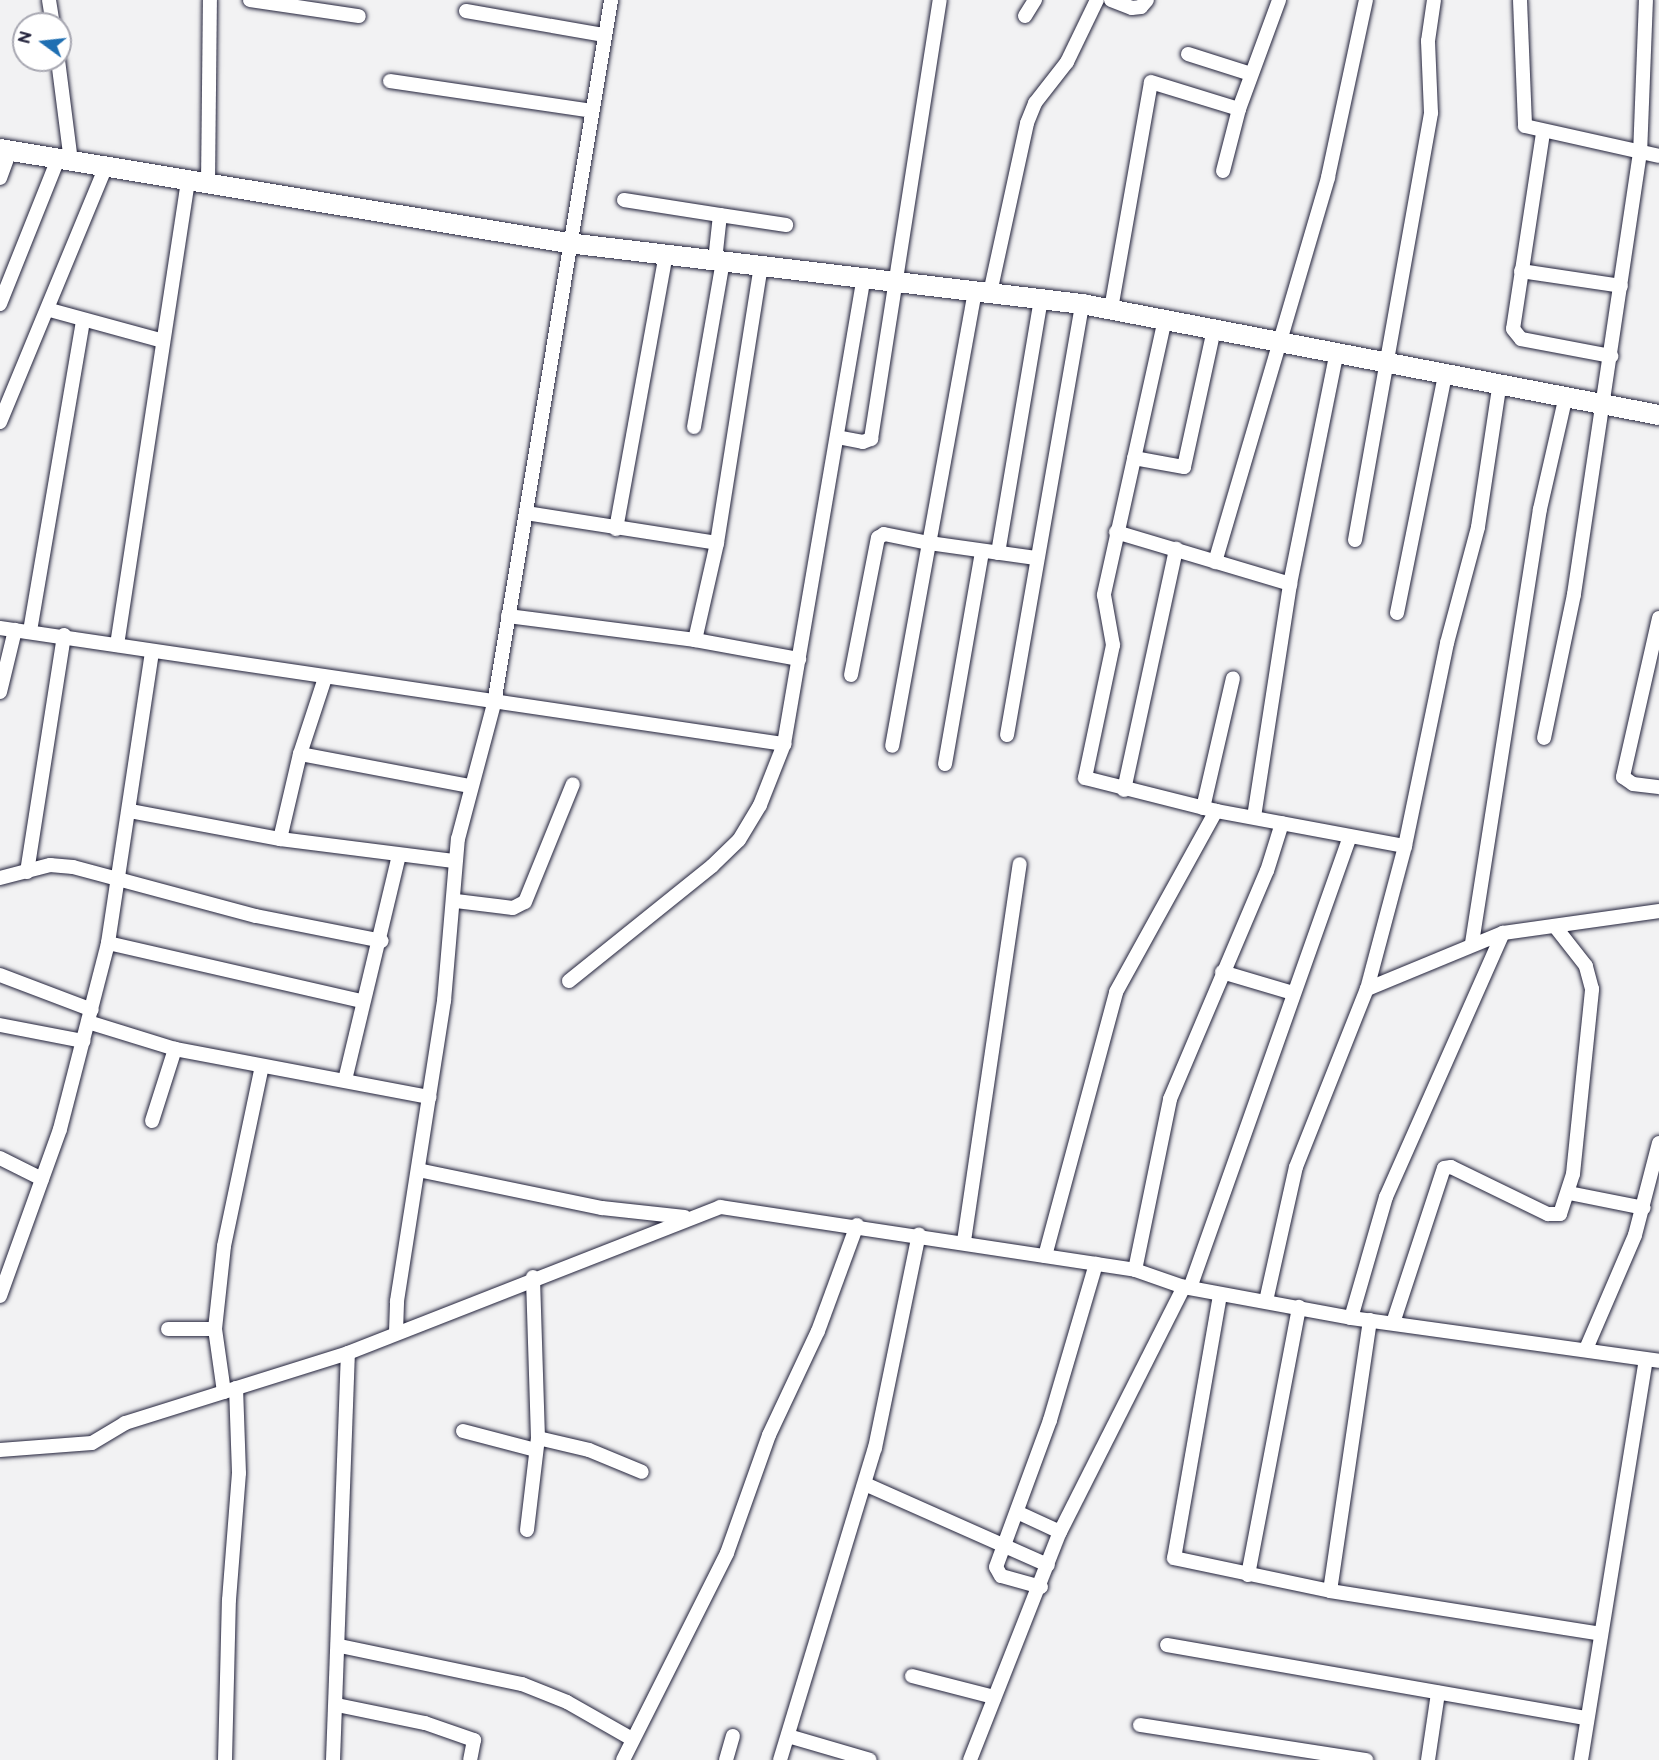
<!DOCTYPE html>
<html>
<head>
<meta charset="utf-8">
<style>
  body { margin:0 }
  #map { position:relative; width:1659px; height:1760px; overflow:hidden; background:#f2f2f3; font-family:"Balsamiq Sans",sans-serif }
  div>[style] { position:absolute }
  .roads { filter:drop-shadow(0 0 2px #22223b) drop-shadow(0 0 2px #22223b) }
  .street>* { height:14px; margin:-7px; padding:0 7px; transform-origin:7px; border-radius:7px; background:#fff }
  .secondary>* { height:20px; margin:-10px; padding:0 10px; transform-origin:10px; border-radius:10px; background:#fff }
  span { translate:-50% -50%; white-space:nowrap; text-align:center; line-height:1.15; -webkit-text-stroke:5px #fff; paint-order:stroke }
  .north { position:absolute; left:12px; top:12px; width:60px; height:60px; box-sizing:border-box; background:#fff; border:2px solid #a7a7b1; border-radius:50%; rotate:285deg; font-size:16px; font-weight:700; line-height:24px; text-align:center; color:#22223b }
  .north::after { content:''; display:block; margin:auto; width:21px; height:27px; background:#1f6fb2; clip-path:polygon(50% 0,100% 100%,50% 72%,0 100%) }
</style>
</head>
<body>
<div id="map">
  <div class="roads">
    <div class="street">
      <div style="left:49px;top:0;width:24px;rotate:81deg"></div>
      <div style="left:250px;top:0;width:110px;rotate:8.4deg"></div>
      <div style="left:1111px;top:0;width:22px;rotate:21deg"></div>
      <div style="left:1132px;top:8px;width:9px;rotate:-6deg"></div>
      <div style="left:1141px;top:7px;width:9px;rotate:-49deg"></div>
      <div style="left:1520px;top:0;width:126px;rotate:87.7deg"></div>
      <div style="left:1525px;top:126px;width:137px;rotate:12.6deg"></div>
      <div style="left:466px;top:11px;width:139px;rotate:9.9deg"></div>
      <div style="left:1025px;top:16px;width:19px;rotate:-58deg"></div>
      <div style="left:1188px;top:54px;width:66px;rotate:17.6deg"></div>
      <div style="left:58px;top:60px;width:102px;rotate:82.7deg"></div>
      <div style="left:390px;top:81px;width:204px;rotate:8.4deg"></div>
      <div style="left:1543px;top:133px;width:198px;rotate:98.7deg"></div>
      <div style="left:1513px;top:329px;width:13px;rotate:51deg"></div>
      <div style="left:1521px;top:339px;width:92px;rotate:10.7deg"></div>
      <div style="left:1223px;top:171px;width:64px;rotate:-75.5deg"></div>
      <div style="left:1239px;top:109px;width:116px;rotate:-69.8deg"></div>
      <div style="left:0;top:178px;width:29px;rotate:-70deg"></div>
      <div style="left:208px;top:184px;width:184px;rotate:-89.4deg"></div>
      <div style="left:624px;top:200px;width:97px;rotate:8.9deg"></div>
      <div style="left:720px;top:215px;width:45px;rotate:96.3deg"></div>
      <div style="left:720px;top:215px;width:67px;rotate:8.6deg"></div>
      <div style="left:1521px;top:271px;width:101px;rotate:8.5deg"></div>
      <div style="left:975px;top:291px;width:256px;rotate:100.3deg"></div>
      <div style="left:929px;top:543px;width:108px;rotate:8deg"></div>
      <div style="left:990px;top:293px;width:174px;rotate:-77.7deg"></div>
      <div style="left:1027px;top:123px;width:22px;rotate:-68deg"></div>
      <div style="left:1035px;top:103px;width:52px;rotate:-52deg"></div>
      <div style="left:1067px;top:62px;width:69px;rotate:-64.2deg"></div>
      <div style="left:0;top:304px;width:156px;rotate:-68.2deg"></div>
      <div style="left:1111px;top:309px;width:230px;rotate:-80deg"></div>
      <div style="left:1151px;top:82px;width:92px;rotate:17.1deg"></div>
      <div style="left:50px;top:310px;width:117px;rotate:15.3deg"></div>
      <div style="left:1165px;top:319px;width:283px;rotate:102.5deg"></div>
      <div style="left:1104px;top:595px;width:51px;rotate:79.8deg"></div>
      <div style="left:1113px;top:645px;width:136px;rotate:101.9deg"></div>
      <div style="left:1085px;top:778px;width:135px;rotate:14.1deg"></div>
      <div style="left:1216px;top:811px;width:192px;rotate:10.5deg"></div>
      <div style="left:0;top:422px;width:277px;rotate:-67.5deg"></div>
      <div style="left:694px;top:427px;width:169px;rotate:-80.1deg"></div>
      <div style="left:837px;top:437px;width:26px;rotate:11deg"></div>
      <div style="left:863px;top:442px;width:9px;rotate:-21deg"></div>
      <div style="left:871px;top:439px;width:444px;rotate:-81.1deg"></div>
      <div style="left:1134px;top:458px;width:51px;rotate:10.2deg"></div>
      <div style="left:1184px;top:467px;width:141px;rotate:-77.7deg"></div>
      <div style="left:526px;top:513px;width:193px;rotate:8.9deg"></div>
      <div style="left:616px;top:529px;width:279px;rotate:-79.7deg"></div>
      <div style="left:1116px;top:532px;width:182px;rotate:16.6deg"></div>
      <div style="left:1355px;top:540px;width:434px;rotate:-79.9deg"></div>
      <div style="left:1431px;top:113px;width:72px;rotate:-92.4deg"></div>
      <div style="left:1428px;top:41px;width:41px;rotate:-81.7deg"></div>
      <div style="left:998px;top:553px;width:257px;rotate:-80.4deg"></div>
      <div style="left:1215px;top:562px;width:401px;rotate:-73.6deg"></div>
      <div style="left:1328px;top:177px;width:181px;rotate:-77.9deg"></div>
      <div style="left:1397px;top:613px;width:243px;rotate:-78.6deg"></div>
      <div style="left:508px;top:616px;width:189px;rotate:7.3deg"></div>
      <div style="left:695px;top:640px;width:106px;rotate:10.4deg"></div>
      <div style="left:1659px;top:618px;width:163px;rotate:102.8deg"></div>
      <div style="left:1623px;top:777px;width:12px;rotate:35deg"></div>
      <div style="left:1633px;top:784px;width:26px;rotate:7deg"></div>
      <div style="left:0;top:628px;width:793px;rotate:8.42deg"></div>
      <div style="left:30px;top:631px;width:314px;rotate:-80.3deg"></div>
      <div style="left:695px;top:640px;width:99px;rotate:-77.2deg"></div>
      <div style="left:717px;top:543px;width:280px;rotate:-81deg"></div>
      <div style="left:117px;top:645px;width:470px;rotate:-81.3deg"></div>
      <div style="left:851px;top:675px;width:140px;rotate:-78.9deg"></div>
      <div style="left:878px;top:538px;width:7px;rotate:-34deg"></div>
      <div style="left:884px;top:534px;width:46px;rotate:11.3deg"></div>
      <div style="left:929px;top:543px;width:206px;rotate:100.3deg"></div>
      <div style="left:0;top:692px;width:64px;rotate:-76.4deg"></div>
      <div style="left:1007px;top:735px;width:437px;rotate:-80.1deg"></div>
      <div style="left:1544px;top:738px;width:147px;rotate:-78.2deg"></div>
      <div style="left:1574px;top:594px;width:444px;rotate:-81.5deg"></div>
      <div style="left:1640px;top:155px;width:155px;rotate:-87.8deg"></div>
      <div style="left:300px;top:754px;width:173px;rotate:10.7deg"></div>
      <div style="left:945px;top:764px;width:216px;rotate:-80.1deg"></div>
      <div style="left:1124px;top:790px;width:247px;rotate:-77.8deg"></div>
      <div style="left:1203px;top:808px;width:133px;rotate:-77deg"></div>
      <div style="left:130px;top:811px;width:153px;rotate:10.6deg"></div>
      <div style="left:280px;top:839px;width:175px;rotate:7.2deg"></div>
      <div style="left:1254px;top:817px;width:236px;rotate:-81.2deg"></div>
      <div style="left:1290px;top:584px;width:238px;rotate:-78.6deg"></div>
      <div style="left:280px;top:839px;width:87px;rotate:-76.8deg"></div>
      <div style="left:300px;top:754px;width:80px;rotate:-71.8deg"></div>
      <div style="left:27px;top:872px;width:240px;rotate:-81.1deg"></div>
      <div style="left:0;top:878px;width:52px;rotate:-14.6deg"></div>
      <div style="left:50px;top:865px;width:23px;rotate:5deg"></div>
      <div style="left:73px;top:867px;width:189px;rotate:15deg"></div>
      <div style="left:256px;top:916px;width:128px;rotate:11.2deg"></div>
      <div style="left:456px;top:901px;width:57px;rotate:7deg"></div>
      <div style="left:513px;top:908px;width:13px;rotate:-27deg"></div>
      <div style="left:525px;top:902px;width:127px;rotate:-67.9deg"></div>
      <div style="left:108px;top:943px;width:261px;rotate:12.9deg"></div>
      <div style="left:1472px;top:943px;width:439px;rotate:-81.1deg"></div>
      <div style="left:1540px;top:509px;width:112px;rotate:-77.1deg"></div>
      <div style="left:1222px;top:972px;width:74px;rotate:16.5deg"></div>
      <div style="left:0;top:975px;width:98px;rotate:20.8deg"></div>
      <div style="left:569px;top:981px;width:184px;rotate:-38.8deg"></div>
      <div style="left:712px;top:866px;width:37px;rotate:-44deg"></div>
      <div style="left:739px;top:840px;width:41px;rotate:-59deg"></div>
      <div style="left:760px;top:805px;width:66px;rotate:-68.5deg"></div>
      <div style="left:784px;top:744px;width:475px;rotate:-80.3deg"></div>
      <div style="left:1367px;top:989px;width:148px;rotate:-75.1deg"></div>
      <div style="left:1405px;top:846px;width:207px;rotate:-78.3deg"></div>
      <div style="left:1447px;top:643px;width:120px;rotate:-75deg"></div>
      <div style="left:1478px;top:527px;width:141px;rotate:-81.4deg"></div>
      <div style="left:88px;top:1022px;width:91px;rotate:17.2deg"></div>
      <div style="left:175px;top:1049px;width:259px;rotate:10.7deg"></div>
      <div style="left:0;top:1025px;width:85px;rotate:10.9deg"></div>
      <div style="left:345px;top:1080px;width:231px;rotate:-76.5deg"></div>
      <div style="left:152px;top:1121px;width:76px;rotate:-72.3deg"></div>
      <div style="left:0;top:1158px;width:47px;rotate:26.6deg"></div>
      <div style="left:418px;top:1170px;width:188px;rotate:11.7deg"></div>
      <div style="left:602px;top:1208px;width:83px;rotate:6.2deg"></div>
      <div style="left:1569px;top:1193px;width:76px;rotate:11.3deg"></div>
      <div style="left:964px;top:1241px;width:381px;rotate:-81.6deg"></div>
      <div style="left:1045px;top:1256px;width:273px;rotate:-74.9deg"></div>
      <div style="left:1116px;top:992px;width:207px;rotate:-61.1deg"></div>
      <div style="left:1135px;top:1270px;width:175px;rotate:-78.4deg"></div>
      <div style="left:1170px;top:1099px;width:248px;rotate:-67deg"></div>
      <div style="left:1267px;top:871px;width:50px;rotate:-72.6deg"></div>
      <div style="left:1190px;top:1288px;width:479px;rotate:-70.5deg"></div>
      <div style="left:1220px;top:1295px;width:267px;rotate:99.9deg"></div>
      <div style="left:1174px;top:1558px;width:159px;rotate:11.9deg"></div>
      <div style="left:1330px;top:1591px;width:273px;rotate:9deg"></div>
      <div style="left:0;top:1296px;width:177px;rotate:-70.2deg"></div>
      <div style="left:60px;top:1129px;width:192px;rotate:-75.5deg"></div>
      <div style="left:108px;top:943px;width:295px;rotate:-81.4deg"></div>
      <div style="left:1266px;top:1301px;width:137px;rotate:-77.4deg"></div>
      <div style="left:1296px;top:1167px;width:192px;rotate:-68.3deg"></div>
      <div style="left:1367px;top:989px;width:147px;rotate:-22.4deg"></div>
      <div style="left:1503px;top:933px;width:158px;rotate:-8deg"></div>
      <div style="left:1351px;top:1318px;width:126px;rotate:-73.9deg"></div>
      <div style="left:1386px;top:1197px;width:289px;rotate:-66.1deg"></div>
      <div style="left:1393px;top:1323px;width:163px;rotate:-71.8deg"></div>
      <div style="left:1444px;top:1168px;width:7px;rotate:-8deg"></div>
      <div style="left:1451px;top:1167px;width:108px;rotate:25.9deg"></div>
      <div style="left:1548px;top:1214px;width:12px"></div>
      <div style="left:1560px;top:1214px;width:42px;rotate:-72deg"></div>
      <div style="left:1573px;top:1174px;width:186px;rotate:-84.1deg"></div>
      <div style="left:1592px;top:989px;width:24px;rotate:-105deg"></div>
      <div style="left:1586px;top:966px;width:47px;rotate:-128.1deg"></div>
      <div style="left:168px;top:1329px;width:47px"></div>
      <div style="left:396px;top:1332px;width:31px;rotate:-88deg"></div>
      <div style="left:397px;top:1301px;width:304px;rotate:-81.1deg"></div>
      <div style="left:444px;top:1001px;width:163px;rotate:-85.1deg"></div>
      <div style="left:458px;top:839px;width:140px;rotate:-75.1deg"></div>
      <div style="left:494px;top:704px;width:714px;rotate:-80.56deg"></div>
      <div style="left:1586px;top:1349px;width:124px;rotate:-66.7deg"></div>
      <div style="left:1635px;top:1235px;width:95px;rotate:-75.4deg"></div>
      <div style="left:224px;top:1392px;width:64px;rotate:-98.1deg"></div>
      <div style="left:215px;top:1329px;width:83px;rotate:-83.8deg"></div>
      <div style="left:224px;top:1246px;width:184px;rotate:-78.1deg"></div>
      <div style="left:463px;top:1431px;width:75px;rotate:14.6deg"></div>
      <div style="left:538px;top:1438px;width:52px;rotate:13.2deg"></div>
      <div style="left:589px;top:1450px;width:57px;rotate:22.5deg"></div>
      <div style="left:0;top:1450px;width:92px;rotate:-4.4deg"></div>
      <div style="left:92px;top:1443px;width:39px;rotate:-31deg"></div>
      <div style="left:125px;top:1423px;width:234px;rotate:-17.4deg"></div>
      <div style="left:348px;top:1353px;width:400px;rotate:-21.4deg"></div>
      <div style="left:720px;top:1207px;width:420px;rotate:8.6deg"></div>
      <div style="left:1135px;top:1270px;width:52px;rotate:19.1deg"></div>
      <div style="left:1184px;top:1287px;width:170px;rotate:10.5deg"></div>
      <div style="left:1351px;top:1318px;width:311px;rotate:7.9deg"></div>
      <div style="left:865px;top:1484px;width:200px;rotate:23.9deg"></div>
      <div style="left:1019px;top:1513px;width:45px;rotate:24.9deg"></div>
      <div style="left:527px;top:1530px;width:93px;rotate:-83.2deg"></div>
      <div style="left:538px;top:1438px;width:161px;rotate:-91.8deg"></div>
      <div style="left:1248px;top:1575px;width:273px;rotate:-79.2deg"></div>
      <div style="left:1041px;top:1587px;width:41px;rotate:-164.6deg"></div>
      <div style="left:1001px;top:1576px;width:10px;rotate:-119deg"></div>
      <div style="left:996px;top:1567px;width:157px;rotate:-69.8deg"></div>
      <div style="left:1050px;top:1420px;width:163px;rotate:-73.6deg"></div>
      <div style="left:1330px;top:1591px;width:274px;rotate:-81.6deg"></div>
      <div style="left:1167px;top:1645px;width:426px;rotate:9.9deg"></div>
      <div style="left:340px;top:1646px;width:186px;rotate:11.8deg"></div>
      <div style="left:522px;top:1684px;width:48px;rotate:21.8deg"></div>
      <div style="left:567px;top:1702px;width:75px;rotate:29.6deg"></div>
      <div style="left:912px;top:1676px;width:85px;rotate:14.4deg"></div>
      <div style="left:337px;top:1705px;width:90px;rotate:11.6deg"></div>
      <div style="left:425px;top:1723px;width:52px;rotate:19.1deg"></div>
      <div style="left:474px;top:1740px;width:20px;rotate:101deg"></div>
      <div style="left:1140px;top:1725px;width:229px;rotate:8.8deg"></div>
      <div style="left:788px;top:1736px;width:85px;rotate:16.3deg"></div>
      <div style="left:225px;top:1760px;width:160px;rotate:-88.6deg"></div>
      <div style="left:229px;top:1600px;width:127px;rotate:-85.5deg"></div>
      <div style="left:239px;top:1473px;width:85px;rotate:-92deg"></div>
      <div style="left:333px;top:1760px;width:407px;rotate:-87.9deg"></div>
      <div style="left:623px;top:1760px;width:232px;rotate:-63.3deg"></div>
      <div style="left:727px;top:1553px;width:125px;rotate:-70.4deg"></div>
      <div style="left:769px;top:1435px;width:115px;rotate:-64.8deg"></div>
      <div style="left:818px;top:1331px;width:113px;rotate:-69.8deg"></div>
      <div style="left:726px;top:1760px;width:25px;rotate:-74deg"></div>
      <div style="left:780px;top:1760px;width:326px;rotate:-73.1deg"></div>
      <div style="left:875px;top:1448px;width:218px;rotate:-78.4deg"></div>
      <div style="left:970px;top:1760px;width:245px;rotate:-68.5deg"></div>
      <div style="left:1060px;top:1532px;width:275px;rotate:-63.2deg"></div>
      <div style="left:1428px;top:1760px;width:68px;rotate:-81.5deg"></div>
      <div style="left:1581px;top:1760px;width:405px;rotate:-80.8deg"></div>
    </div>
    <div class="secondary">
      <div style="left:0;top:149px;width:576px;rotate:9.4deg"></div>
      <div style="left:568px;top:243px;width:518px;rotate:6.77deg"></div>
      <div style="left:1082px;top:304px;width:588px;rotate:10.89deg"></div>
    </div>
  </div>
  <div class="north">N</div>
</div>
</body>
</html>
